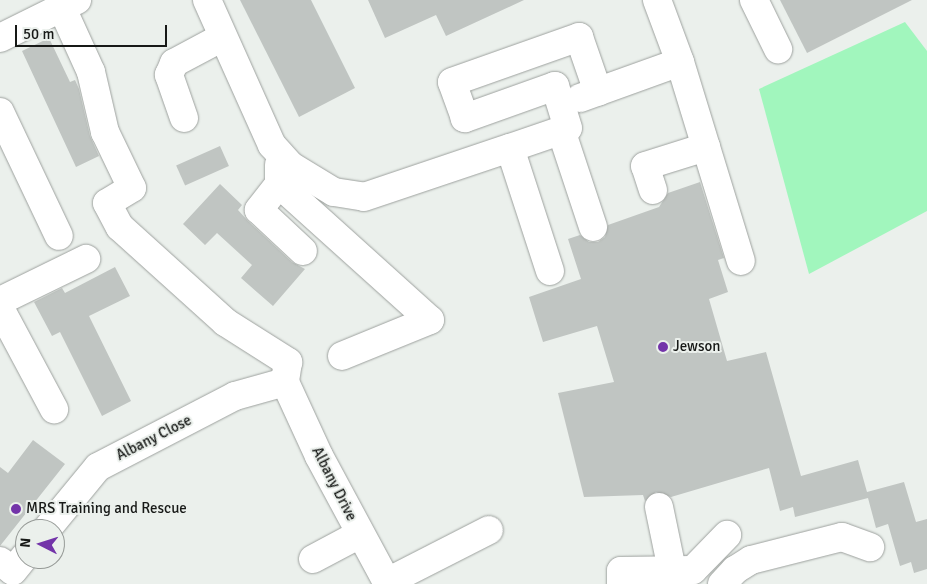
<!DOCTYPE html>
<html>
<head>
<meta charset="utf-8">
<style>
  body { margin:0 }
  #map { position:relative; width:927px; height:584px; overflow:hidden; background:#ebf0ec; font-family:Signika,sans-serif }
  div>[style] { position:absolute }
  .green>* { inset:0; background:#a1f6bd }
  .building>* { inset:0; background:#c0c5c2; transform-origin:0 0 }
  .roads { filter:drop-shadow(0 0 1px #9da19e) drop-shadow(0 0 1px #9da19e) }
  .minor>* { height:28px; margin:-14px; padding:0 14px; transform-origin:14px; border-radius:14px; background:#fff }
  .dots>* { width:14px; height:14px; translate:-50% -50%; box-sizing:border-box; border:2px solid #ebf0ec; border-radius:50% }
  span { translate:-50% -50%; white-space:nowrap; text-align:center; line-height:1.15; -webkit-text-stroke:4px #ebf0ec; paint-order:stroke }
  .poi-label { font-size:15px; color:#171917 }
  .left { translate:0 -50%; text-align:left }
  .street-label { font-size:15px; color:#171917 }
  .north { position:absolute; left:15px; top:519px; width:50px; height:50px; box-sizing:border-box; background:#ebf0ec; border:1px solid #969a97; border-radius:50%; rotate:275deg; font-size:14px; font-weight:700; line-height:20px; text-align:center; color:#171917 }
  .north::after { content:''; display:block; margin:auto; width:18px; height:22px; background:#7334a9; clip-path:polygon(50% 0,100% 100%,50% 72%,0 100%) }
  .scale { position:absolute; left:15px; top:25px; width:152px; height:22px; box-sizing:border-box; border:2px solid #171917; border-top:0; padding-left:6px; font-size:15px; line-height:18px; white-space:nowrap; color:#171917; -webkit-text-stroke:4px #ebf0ec; paint-order:stroke }
</style>
</head>
<body>
<div id="map">
  <div class="green">
    <div style="clip-path:polygon(905px 22px,927px 51px,927px 211px,809px 274px,759px 89px)"></div>
  </div>
  <div class="building">
    <div style="clip-path:polygon(240px 0,311px 0,355px 88px,299px 117px)"></div>
    <div style="clip-path:polygon(368px 0,524px 0,446px 36px,436px 15px,385px 38px)"></div>
    <div style="clip-path:polygon(780px 0,912px 0,807px 53px)"></div>
    <div style="clip-path:polygon(49px 38px,70px 82px,75px 80px,79px 89px,90px 136px,99px 156px,76px 167px,22px 51px)"></div>
    <div style="left:220px;top:146px;width:22px;height:48px;rotate:66deg"></div>
    <div style="clip-path:polygon(700px 182px,724px 258px,718px 260px,728px 292px,709px 299px,727px 361px,766px 352px,801px 476px,858px 460px,867px 492px,904px 482px,916px 522px,927px 519px,927px 569px,914px 573px,911px 562px,900px 566px,888px 524px,876px 528px,868px 498px,795px 517px,793px 507px,780px 511px,769px 468px,671px 497px,656px 492px,645px 501px,643px 495px,584px 497px,558px 393px,614px 382px,597px 326px,543px 342px,529px 297px,581px 279px,568px 239px,580px 235px,589px 242px,598px 242px,605px 237px,608px 225px,659px 207px,668px 193px)"></div>
    <div style="clip-path:polygon(220px 184px,242px 205px,238px 210px,248px 221px,292px 262px,305px 269px,273px 306px,241px 278px,252px 265px,217px 233px,205px 245px,183px 224px)"></div>
    <div style="clip-path:polygon(115px 267px,130px 296px,89px 316px,131px 401px,102px 416px,60px 332px,52px 336px,34px 302px,62px 288px,65px 293px)"></div>
    <div style="clip-path:polygon(33px 440px,65px 464px,0 546px,0 467px,8px 473px)"></div>
  </div>
  <div class="roads">
    <div class="minor">
      <div style="left:207px;top:0;width:159px;rotate:65.9deg"></div>
      <div style="left:272px;top:145px;width:28px;rotate:48deg"></div>
      <div style="left:291px;top:166px;width:50px;rotate:31.2deg"></div>
      <div style="left:334px;top:192px;width:30px;rotate:9deg"></div>
      <div style="left:364px;top:197px;width:154px;rotate:-18.6deg"></div>
      <div style="left:657px;top:0;width:66px;rotate:69.6deg"></div>
      <div style="left:680px;top:62px;width:208px;rotate:73deg"></div>
      <div style="left:754px;top:0;width:55px;rotate:63.9deg"></div>
      <div style="left:62px;top:8px;width:70px;rotate:65.6deg"></div>
      <div style="left:91px;top:72px;width:62px;rotate:76.9deg"></div>
      <div style="left:105px;top:132px;width:62px;rotate:64.3deg"></div>
      <div style="left:132px;top:188px;width:29px;rotate:149deg"></div>
      <div style="left:107px;top:203px;width:27px;rotate:62deg"></div>
      <div style="left:120px;top:227px;width:142px;rotate:42.1deg"></div>
      <div style="left:225px;top:322px;width:75px;rotate:32.4deg"></div>
      <div style="left:288px;top:362px;width:20px;rotate:99deg"></div>
      <div style="left:0;top:38px;width:86px;rotate:-26.3deg"></div>
      <div style="left:580px;top:98px;width:106px;rotate:-19.8deg"></div>
      <div style="left:0;top:112px;width:137px;rotate:64.6deg"></div>
      <div style="left:184px;top:118px;width:46px;rotate:-109.2deg"></div>
      <div style="left:169px;top:75px;width:13px;rotate:-67deg"></div>
      <div style="left:174px;top:63px;width:55px;rotate:-28deg"></div>
      <div style="left:561px;top:130px;width:102px;rotate:71.7deg"></div>
      <div style="left:279px;top:165px;width:19px;rotate:90deg"></div>
      <div style="left:279px;top:184px;width:33px;rotate:128deg"></div>
      <div style="left:259px;top:210px;width:60px;rotate:43deg"></div>
      <div style="left:279px;top:184px;width:203px;rotate:42deg"></div>
      <div style="left:430px;top:320px;width:95px;rotate:157.8deg"></div>
      <div style="left:653px;top:190px;width:25px;rotate:-108deg"></div>
      <div style="left:645px;top:166px;width:64px;rotate:-17.3deg"></div>
      <div style="left:550px;top:271px;width:129px;rotate:-108deg"></div>
      <div style="left:510px;top:148px;width:61px;rotate:-19deg"></div>
      <div style="left:568px;top:128px;width:44px;rotate:-107.2deg"></div>
      <div style="left:555px;top:86px;width:96px;rotate:160.4deg"></div>
      <div style="left:465px;top:118px;width:38px;rotate:-110deg"></div>
      <div style="left:452px;top:82px;width:135px;rotate:-19.5deg"></div>
      <div style="left:579px;top:37px;width:58px;rotate:70.9deg"></div>
      <div style="left:0;top:301px;width:96px;rotate:-26deg"></div>
      <div style="left:0;top:308px;width:115px;rotate:61.9deg"></div>
      <div style="left:285px;top:382px;width:81px;rotate:65.3deg"></div>
      <div style="left:319px;top:456px;width:145px;rotate:61.7deg"></div>
      <div style="left:659px;top:507px;width:79px;rotate:78.3deg"></div>
      <div style="left:47px;top:529px;width:80px;rotate:-50.6deg"></div>
      <div style="left:98px;top:467px;width:154px;rotate:-27.4deg"></div>
      <div style="left:235px;top:396px;width:52px;rotate:-15.6deg"></div>
      <div style="left:313px;top:559px;width:53px;rotate:-28deg"></div>
      <div style="left:0;top:561px;width:16px;rotate:38deg"></div>
      <div style="left:13px;top:571px;width:19px;rotate:-51deg"></div>
      <div style="left:389px;top:581px;width:112px;rotate:-27deg"></div>
      <div style="left:621px;top:584px;width:13px;rotate:-90deg"></div>
      <div style="left:621px;top:571px;width:72px;rotate:-0.8deg"></div>
      <div style="left:693px;top:570px;width:49px;rotate:-45.8deg"></div>
      <div style="left:722px;top:584px;width:19px;rotate:-47deg"></div>
      <div style="left:735px;top:570px;width:19px;rotate:-32deg"></div>
      <div style="left:751px;top:560px;width:94px;rotate:-14.2deg"></div>
      <div style="left:842px;top:537px;width:30px;rotate:20deg"></div>
    </div>
  </div>
  <div class="dots">
    <div style="left:663px;top:347px;background:#7334a9"></div>
    <div style="left:16px;top:509px;background:#7334a9"></div>
  </div>
  <div class="poi-label">
    <span class="left" style="left:673px;top:347px">Jewson</span>
    <span class="left" style="left:26px;top:509px">MRS Training and Rescue</span>
  </div>
  <div class="street-label">
    <span style="left:154px;top:438px;rotate:-27deg">Albany Close</span>
    <span style="left:334px;top:484px;rotate:63deg">Albany Drive</span>
  </div>
  <div class="north">N</div>
  <div class="scale">50 m</div>
</div>
</body>
</html>
